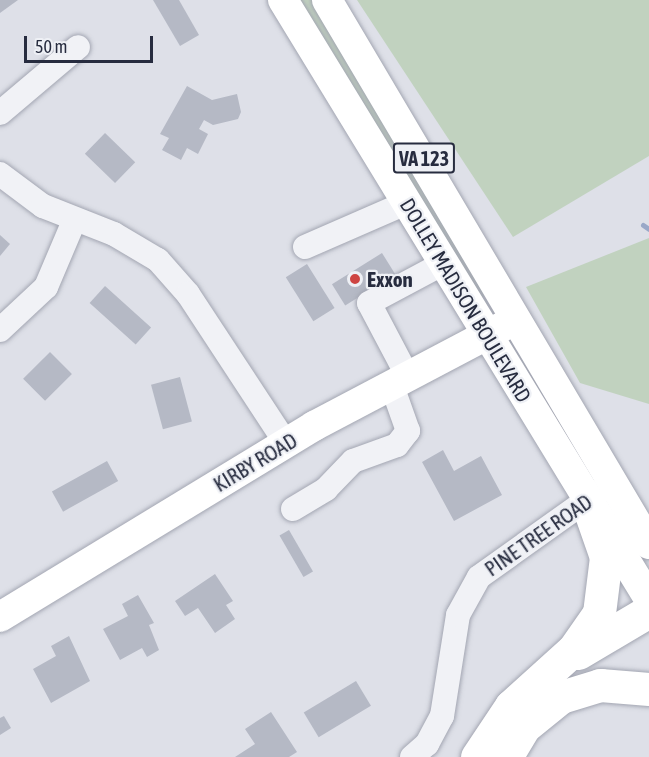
<!DOCTYPE html>
<html>
<head>
<meta charset="utf-8">
<style>
  body { margin:0 }
  #map { position:relative; width:649px; height:757px; overflow:hidden; background:#dee0e8; font-family:"Asap Condensed",sans-serif }
  div>[style] { position:absolute }
  .green>* { inset:0; background:#c1d2bf }
  .stream>* { height:5px; margin:-2.5px; padding:0 2.5px; transform-origin:2.5px; border-radius:2.5px; background:#99a8c8 }
  .building>* { inset:0; background:#b5b9c5; transform-origin:0 0 }
  .roads { filter:drop-shadow(0 0 2px #a3a6b2) drop-shadow(0 0 2px #a3a6b2) }
  .minor>* { height:24px; margin:-12px; padding:0 12px; transform-origin:12px; border-radius:12px; background:#f1f2f6 }
  .major>* { height:30px; margin:-15px; padding:0 15px; transform-origin:15px; border-radius:15px; background:#fff }
  .highway>* { height:33px; margin:-16.5px; padding:0 16.5px; transform-origin:16.5px; border-radius:16.5px; background:#fff }
  .dots>* { width:16px; height:16px; translate:-50% -50%; box-sizing:border-box; border:3px solid #eef0f5; border-radius:50% }
  span { translate:-50% -50%; white-space:nowrap; text-align:center; line-height:1.15; -webkit-text-stroke:4.5px #eef0f5; paint-order:stroke }
  .shield-label span { padding:2px 4px; background:#eef0f5; border:2px solid; border-radius:4px; -webkit-text-stroke-width:0 }
  .shield-label { font-size:20px; color:#272c3f; font-weight:700 }
  .poi-label { font-size:21px; color:#272c3f; font-weight:700 }
  .left { translate:0 -50%; text-align:left }
  .street-label { font-size:21px; color:#272c3f }
  .scale { position:absolute; left:24px; top:36px; width:129px; height:27px; box-sizing:border-box; border:3px solid #272c3f; border-top:0; padding-left:8px; font-size:18px; line-height:21px; white-space:nowrap; color:#272c3f; -webkit-text-stroke:4px #eef0f5; paint-order:stroke }
</style>
</head>
<body>
<div id="map">
  <div class="green">
    <div style="clip-path:polygon(292px 0,313px 0,486px 288px,482px 301px)"></div>
    <div style="clip-path:polygon(357px 0,649px 0,649px 156px,513px 237px)"></div>
    <div style="clip-path:polygon(649px 238px,649px 404px,580px 383px,526px 287px)"></div>
  </div>
  <div class="stream">
    <div style="left:643px;top:225px;width:7px;rotate:34deg"></div>
  </div>
  <div class="building">
    <div style="clip-path:polygon(0 0,18px 0,0 13px)"></div>
    <div style="clip-path:polygon(153px 0,179px 0,199px 35px,180px 46px)"></div>
    <div style="clip-path:polygon(187px 86px,212px 100px,237px 94px,241px 112px,238px 119px,213px 125px,204px 120px,199px 129px,208px 134px,198px 154px,187px 148px,181px 160px,162px 150px,169px 138px,160px 134px)"></div>
    <div style="left:105px;top:133px;width:42px;height:29px;rotate:44deg"></div>
    <div style="clip-path:polygon(0 235px,10px 244px,0 256px)"></div>
    <div style="left:382px;top:253px;width:25px;height:59px;rotate:58deg"></div>
    <div style="left:307px;top:264px;width:52px;height:25px;rotate:58deg"></div>
    <div style="left:105px;top:286px;width:62px;height:23px;rotate:42deg"></div>
    <div style="left:50px;top:352px;width:31px;height:38px;rotate:45deg"></div>
    <div style="left:180px;top:377px;width:46px;height:30px;rotate:75deg"></div>
    <div style="clip-path:polygon(443px 450px,454px 471px,481px 456px,502px 495px,454px 521px,422px 462px)"></div>
    <div style="left:107px;top:461px;width:23px;height:63px;rotate:61deg"></div>
    <div style="left:289px;top:530px;width:48px;height:11px;rotate:60deg"></div>
    <div style="clip-path:polygon(215px 574px,233px 601px,226px 605px,235px 619px,215px 633px,198px 608px,185px 616px,175px 601px)"></div>
    <div style="clip-path:polygon(138px 595px,154px 623px,149px 625px,159px 650px,147px 657px,142px 648px,120px 660px,103px 629px,128px 616px,122px 604px)"></div>
    <div style="clip-path:polygon(69px 636px,90px 681px,51px 703px,33px 669px,56px 656px,51px 646px)"></div>
    <div style="left:356px;top:681px;width:29px;height:61px;rotate:59deg"></div>
    <div style="clip-path:polygon(271px 712px,297px 752px,289px 757px,235px 757px,255px 744px,245px 729px)"></div>
    <div style="clip-path:polygon(4px 716px,11px 728px,0 735px,0 718px)"></div>
  </div>
  <div class="roads">
    <div class="minor">
      <div style="left:0;top:113px;width:102px;rotate:-40.2deg"></div>
      <div style="left:0;top:174px;width:54px;rotate:36.7deg"></div>
      <div style="left:43px;top:206px;width:76px;rotate:21.5deg"></div>
      <div style="left:114px;top:234px;width:51px;rotate:30.6deg"></div>
      <div style="left:158px;top:260px;width:45px;rotate:48.6deg"></div>
      <div style="left:188px;top:294px;width:178px;rotate:56.7deg"></div>
      <div style="left:305px;top:247px;width:112px;rotate:-23.6deg"></div>
      <div style="left:0;top:330px;width:63px;rotate:-43.1deg"></div>
      <div style="left:46px;top:287px;width:72px;rotate:-67deg"></div>
      <div style="left:407px;top:375px;width:81px;rotate:-117.8deg"></div>
      <div style="left:369px;top:303px;width:85px;rotate:-28.1deg"></div>
      <div style="left:293px;top:509px;width:39px;rotate:-31deg"></div>
      <div style="left:326px;top:489px;width:39px;rotate:-46deg"></div>
      <div style="left:353px;top:461px;width:47px;rotate:-20deg"></div>
      <div style="left:397px;top:445px;width:18px;rotate:-52deg"></div>
      <div style="left:408px;top:431px;width:51px;rotate:-109.5deg"></div>
      <div style="left:412px;top:757px;width:20px;rotate:-41deg"></div>
      <div style="left:427px;top:744px;width:32px;rotate:-62deg"></div>
      <div style="left:442px;top:716px;width:102px;rotate:-81deg"></div>
      <div style="left:458px;top:615px;width:43px;rotate:-61.1deg"></div>
      <div style="left:479px;top:577px;width:146px;rotate:-35.5deg"></div>
    </div>
    <div class="major">
      <div style="left:283px;top:0;width:702px;rotate:58.57deg"></div>
      <div style="left:327px;top:0;width:632px;rotate:59.38deg"></div>
      <div style="left:0;top:617px;width:368px;rotate:-31.3deg"></div>
      <div style="left:314px;top:426px;width:215px;rotate:-27.8deg"></div>
    </div>
    <div class="highway">
      <div style="left:578px;top:653px;width:82px;rotate:-30.6deg"></div>
      <div style="left:477px;top:757px;width:61px;rotate:-56.3deg"></div>
      <div style="left:511px;top:706px;width:85px;rotate:-42.1deg"></div>
      <div style="left:574px;top:649px;width:44px;rotate:-55.2deg"></div>
      <div style="left:599px;top:613px;width:56px;rotate:-82.9deg"></div>
      <div style="left:606px;top:557px;width:60px;rotate:-109.3deg"></div>
      <div style="left:506px;top:757px;width:35px;rotate:-59deg"></div>
      <div style="left:524px;top:727px;width:48px;rotate:-39deg"></div>
      <div style="left:561px;top:697px;width:41px;rotate:-17.1deg"></div>
      <div style="left:600px;top:685px;width:49px;rotate:4.7deg"></div>
    </div>
  </div>
  <div class="dots">
    <div style="left:355px;top:279px;background:#ce4442"></div>
  </div>
  <div class="shield-label">
    <span style="left:424px;top:158px">VA 123</span>
  </div>
  <div class="poi-label">
    <span class="left" style="left:367px;top:279px">Exxon</span>
  </div>
  <div class="street-label">
    <span style="left:466px;top:300px;rotate:59deg">DOLLEY MADISON BOULEVARD</span>
    <span style="left:255px;top:462px;rotate:-31deg">KIRBY ROAD</span>
    <span style="left:538px;top:535px;rotate:-35deg">PINE TREE ROAD</span>
  </div>
  <div class="scale">50 m</div>
</div>
</body>
</html>
